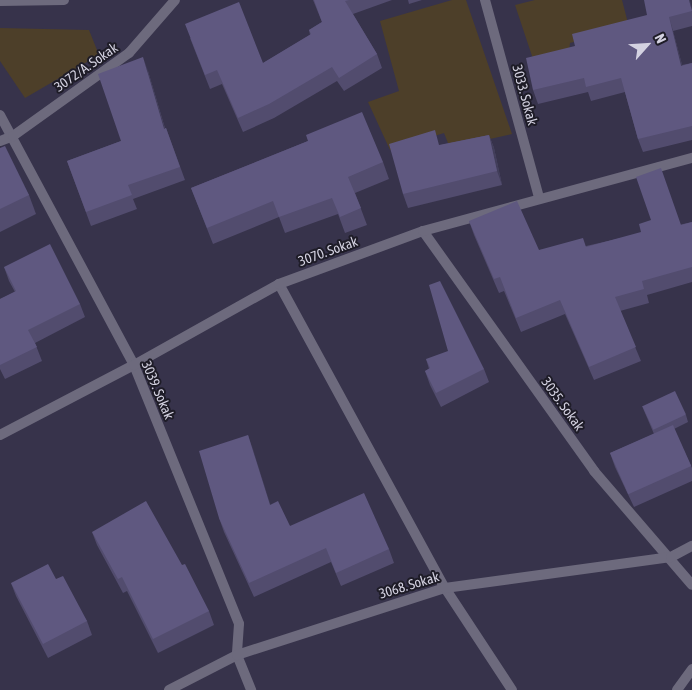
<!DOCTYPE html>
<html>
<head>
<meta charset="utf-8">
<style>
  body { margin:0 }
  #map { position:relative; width:692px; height:690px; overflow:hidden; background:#37334b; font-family:"Asap Condensed",sans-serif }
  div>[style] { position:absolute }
  .green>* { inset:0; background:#4d3f29 }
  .minor>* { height:10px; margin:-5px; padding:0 5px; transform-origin:5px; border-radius:5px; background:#6d6a7d }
  .wall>* { inset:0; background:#524c6e }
  .shaded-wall>* { inset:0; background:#423e5a }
  .building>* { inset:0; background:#5f5880; transform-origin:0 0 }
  span { translate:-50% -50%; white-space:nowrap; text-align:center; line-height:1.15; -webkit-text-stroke:4px #1e1c27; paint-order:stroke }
  .street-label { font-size:14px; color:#d4d2e1 }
  .north { position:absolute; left:622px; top:20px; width:50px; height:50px; -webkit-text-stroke:4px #1e1c27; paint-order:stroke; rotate:64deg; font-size:14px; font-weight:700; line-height:20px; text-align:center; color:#d4d2e1 }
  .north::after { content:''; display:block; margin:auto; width:18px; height:22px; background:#d4d2e1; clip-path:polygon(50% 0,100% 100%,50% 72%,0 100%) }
</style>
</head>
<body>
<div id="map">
  <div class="green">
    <div style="clip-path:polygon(452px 0,466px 0,512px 134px,450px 148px,444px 133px,390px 150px,368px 102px,399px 91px,380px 21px)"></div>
    <div style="clip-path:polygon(535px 0,622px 0,629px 27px,570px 43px,569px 52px,534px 62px,515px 5px)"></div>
    <div style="clip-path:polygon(0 28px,89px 30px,99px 55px,25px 98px,0 61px)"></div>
  </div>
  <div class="minor">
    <div style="left:485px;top:0;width:205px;rotate:74.7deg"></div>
    <div style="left:0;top:1px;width:64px;rotate:-0.9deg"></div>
    <div style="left:0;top:115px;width:284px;rotate:61.8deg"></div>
    <div style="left:134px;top:365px;width:279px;rotate:67.9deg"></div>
    <div style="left:239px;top:624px;width:31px;rotate:94deg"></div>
    <div style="left:237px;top:655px;width:38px;rotate:68deg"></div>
    <div style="left:0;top:141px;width:14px;rotate:-21deg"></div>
    <div style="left:13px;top:136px;width:143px;rotate:-35.6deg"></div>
    <div style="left:129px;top:53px;width:70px;rotate:-49deg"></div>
    <div style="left:423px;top:231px;width:295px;rotate:54.5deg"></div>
    <div style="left:594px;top:471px;width:150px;rotate:49.3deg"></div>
    <div style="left:279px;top:284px;width:346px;rotate:61.4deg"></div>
    <div style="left:445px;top:588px;width:122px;rotate:56.7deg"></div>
    <div style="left:0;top:435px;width:151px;rotate:-27.6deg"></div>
    <div style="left:134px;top:365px;width:166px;rotate:-29.2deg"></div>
    <div style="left:279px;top:284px;width:153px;rotate:-20.2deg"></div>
    <div style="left:423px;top:231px;width:279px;rotate:-15.2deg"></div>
    <div style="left:169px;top:690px;width:76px;rotate:-27.2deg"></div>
    <div style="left:237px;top:655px;width:219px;rotate:-17.9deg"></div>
    <div style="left:445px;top:588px;width:228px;rotate:-7.8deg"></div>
    <div style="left:671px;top:557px;width:24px;rotate:-28deg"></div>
    <div style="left:677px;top:690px;width:26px;rotate:-54deg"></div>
  </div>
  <div class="wall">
    <div style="clip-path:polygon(313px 0,392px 0,353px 14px,377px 54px,382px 68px,344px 91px,337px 81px,274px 118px,243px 132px,222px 84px,210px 89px,190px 38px,263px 63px,310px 35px,309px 30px,322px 22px)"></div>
    <div style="clip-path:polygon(408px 0,422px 0,409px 4px)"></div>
    <div style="clip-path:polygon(692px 8px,692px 26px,673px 31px,682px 65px,692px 63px,692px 140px,643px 152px,638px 139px,625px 92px,591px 101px,588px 92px,538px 104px,533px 90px,575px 46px)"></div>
    <div style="clip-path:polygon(148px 71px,165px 128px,166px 128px,185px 180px,133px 199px,137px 209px,91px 226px,67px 161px,121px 141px)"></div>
    <div style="clip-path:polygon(489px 135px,494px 148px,502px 185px,408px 208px,403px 194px,441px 145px)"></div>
    <div style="clip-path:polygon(308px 141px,383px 162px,389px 179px,355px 193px,367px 225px,345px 233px,338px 214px,285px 233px,279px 217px,213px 244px,191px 188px)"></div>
    <div style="clip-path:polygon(0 148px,29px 195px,36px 214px,0 232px)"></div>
    <div style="clip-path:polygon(469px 221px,539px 250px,586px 246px,692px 222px,692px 282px,647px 295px,649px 303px,620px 311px,641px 361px,594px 380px,565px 314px,521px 332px,504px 291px,499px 293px,474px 235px)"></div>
    <div style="clip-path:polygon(4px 267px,80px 304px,85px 317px,35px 343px,42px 361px,5px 379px,0 369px,0 299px,15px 292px,9px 281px)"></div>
    <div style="clip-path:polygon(426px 359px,484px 369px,489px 382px,441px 407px,430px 385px,425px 371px,429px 369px)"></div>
    <div style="clip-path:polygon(642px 406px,686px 415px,688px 422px,674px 429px,692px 468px,692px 481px,634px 507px,615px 467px,610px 453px,654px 434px)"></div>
    <div style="clip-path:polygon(248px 435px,270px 505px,290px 526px,389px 549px,394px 563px,341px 586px,331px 562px,254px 597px,224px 532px,219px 518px)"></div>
    <div style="clip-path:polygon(92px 532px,209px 611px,214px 625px,158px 653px,127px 591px,123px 593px,97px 545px)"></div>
    <div style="clip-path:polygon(56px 579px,87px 621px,92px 635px,48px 658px,16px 596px,11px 583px)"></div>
  </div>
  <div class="shaded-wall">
    <div style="clip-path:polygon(689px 0,690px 0,692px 8px,692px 12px)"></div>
    <div style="clip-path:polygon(669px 17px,673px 31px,686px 79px,681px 66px)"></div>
    <div style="clip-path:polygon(143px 57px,148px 71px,169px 142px,164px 129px)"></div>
    <div style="clip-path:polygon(489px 135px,494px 148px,502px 185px,497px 171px)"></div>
    <div style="clip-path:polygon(248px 435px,253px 449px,275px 519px,270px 505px)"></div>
  </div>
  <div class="building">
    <div style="clip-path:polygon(314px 0,349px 0,345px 1px,377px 54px,339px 78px,332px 67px,269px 104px,238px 118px,217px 70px,205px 75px,185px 24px,239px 2px,263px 63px,311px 34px,309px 30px,322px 22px)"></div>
    <div style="clip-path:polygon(644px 0,689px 0,692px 11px,669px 17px,681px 66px,692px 63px,692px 126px,638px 139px,621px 78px,586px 87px,584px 78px,533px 90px,526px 58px,575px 46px,572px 34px,647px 15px)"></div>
    <div style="clip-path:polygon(143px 57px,164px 129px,166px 128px,180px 167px,128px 185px,132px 195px,86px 212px,67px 161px,121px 141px,98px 74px)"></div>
    <div style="clip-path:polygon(362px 112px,383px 162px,348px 177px,361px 208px,340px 217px,332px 198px,279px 217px,273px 201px,207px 228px,191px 188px,308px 141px,306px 135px)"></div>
    <div style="clip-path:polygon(435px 130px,439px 145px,489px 135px,497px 171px,403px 194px,389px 144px)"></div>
    <div style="clip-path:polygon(5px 146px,29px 195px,0 209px,0 148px)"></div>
    <div style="clip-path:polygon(661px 168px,681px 225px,692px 222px,692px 267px,642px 281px,644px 289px,615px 297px,636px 347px,589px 367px,560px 300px,516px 318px,500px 277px,494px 279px,469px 221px,517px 201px,539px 250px,583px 238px,586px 247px,641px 232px,639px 224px,651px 220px,636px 177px)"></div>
    <div style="clip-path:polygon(50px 244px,80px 304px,28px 330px,37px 347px,0 365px,0 299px,16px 291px,4px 267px)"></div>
    <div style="clip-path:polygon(440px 281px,484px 369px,436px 393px,425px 371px,430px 368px,426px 359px,448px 351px,429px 285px)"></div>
    <div style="left:675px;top:391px;width:26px;height:36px;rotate:65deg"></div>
    <div style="left:673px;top:425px;width:45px;height:69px;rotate:66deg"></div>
    <div style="clip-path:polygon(248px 435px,270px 505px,278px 501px,290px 526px,364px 493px,389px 549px,336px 573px,326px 548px,249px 583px,219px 518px,199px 451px)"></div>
    <div style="clip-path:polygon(146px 501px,182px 565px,185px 564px,209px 611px,153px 639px,122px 577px,118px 579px,92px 532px)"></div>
    <div style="clip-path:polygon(48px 564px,56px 579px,63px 576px,87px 621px,43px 644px,11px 583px)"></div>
  </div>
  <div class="street-label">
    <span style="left:86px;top:67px;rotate:-35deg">3072/A. Sokak</span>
    <span style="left:525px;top:95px;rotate:75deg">3033. Sokak</span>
    <span style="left:328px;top:251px;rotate:-20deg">3070. Sokak</span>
    <span style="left:158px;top:390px;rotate:67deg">3039. Sokak</span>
    <span style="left:563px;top:404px;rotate:54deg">3035. Sokak</span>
    <span style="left:409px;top:585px;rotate:-17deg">3068. Sokak</span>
  </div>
  <div class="north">N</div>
</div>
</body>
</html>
